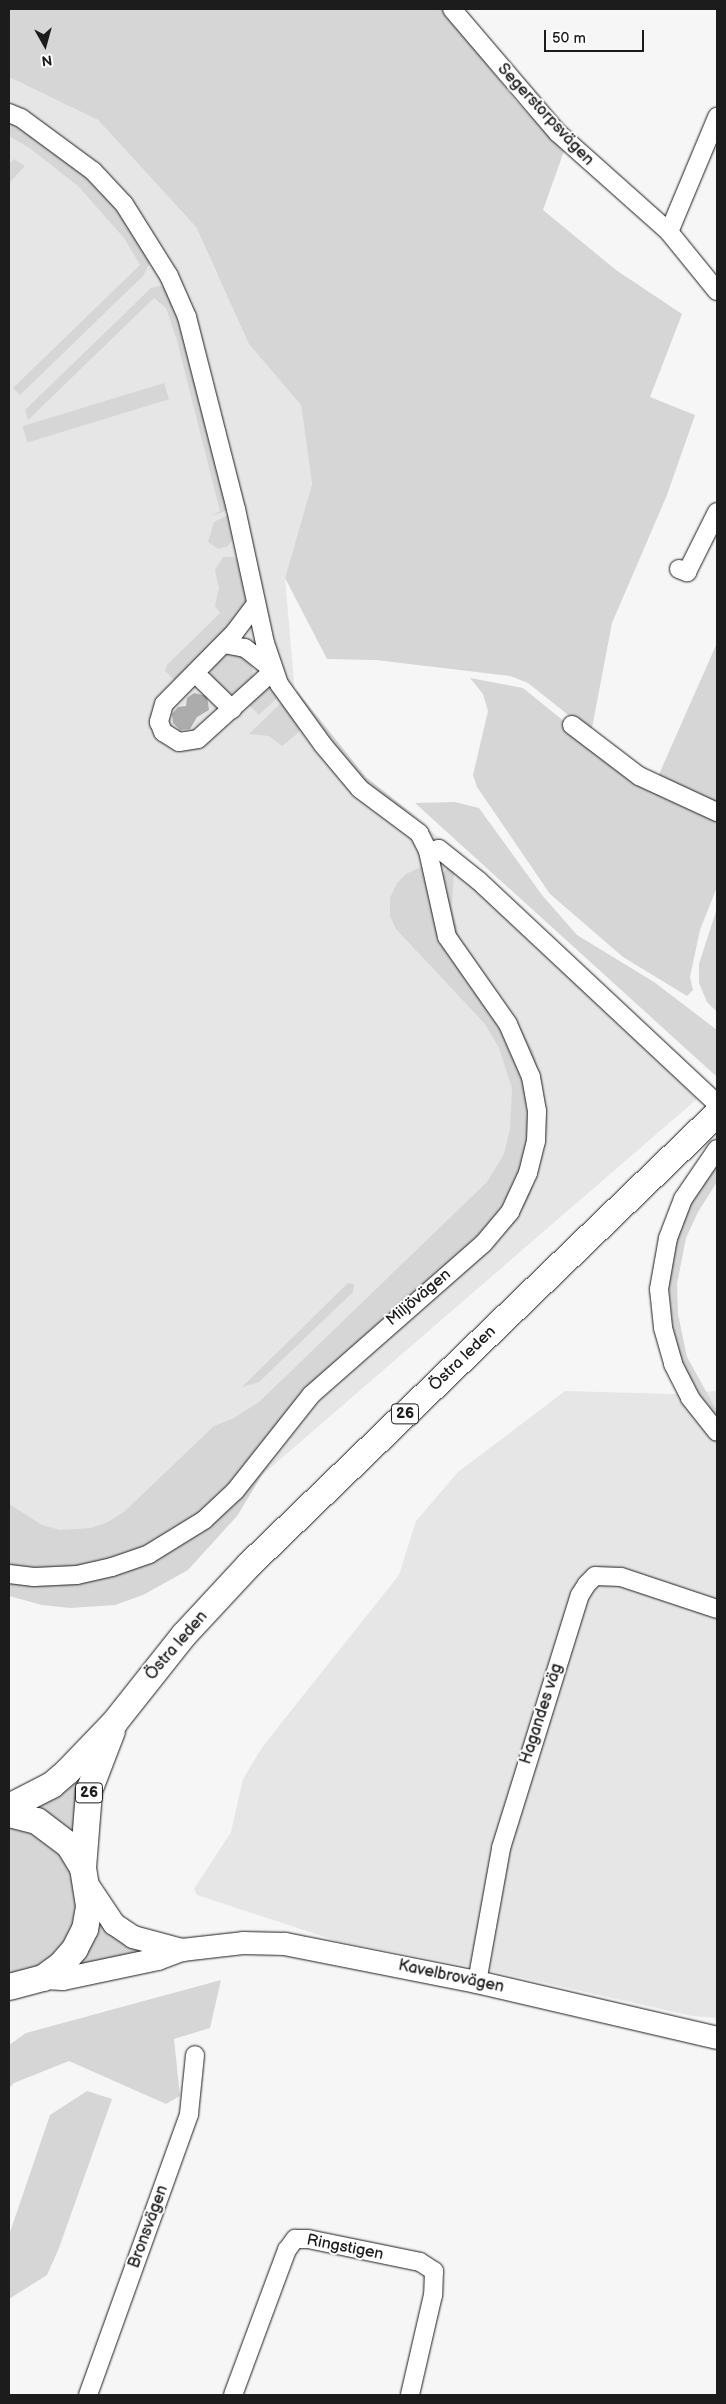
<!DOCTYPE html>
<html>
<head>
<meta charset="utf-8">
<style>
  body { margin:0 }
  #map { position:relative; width:726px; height:2404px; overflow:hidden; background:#f6f6f6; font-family:"Balsamiq Sans",sans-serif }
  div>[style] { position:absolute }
  .built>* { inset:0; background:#e6e6e6 }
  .green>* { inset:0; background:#d6d6d6; transform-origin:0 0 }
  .round { border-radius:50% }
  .water>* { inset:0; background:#acacac }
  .roads { filter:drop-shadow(0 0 1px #1c1c1c) drop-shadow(0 0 1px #1c1c1c) }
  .minor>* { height:18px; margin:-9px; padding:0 9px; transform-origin:9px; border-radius:9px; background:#fff }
  .major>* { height:22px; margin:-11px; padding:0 11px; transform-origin:11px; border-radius:11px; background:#fff }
  .highway>* { height:26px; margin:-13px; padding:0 13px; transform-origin:13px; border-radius:13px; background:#fff }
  span { translate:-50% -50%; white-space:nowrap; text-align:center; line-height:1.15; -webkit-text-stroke:4px #fff; paint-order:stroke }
  .shield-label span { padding:1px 4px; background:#fff; border:1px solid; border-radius:4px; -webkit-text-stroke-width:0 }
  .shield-label { font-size:15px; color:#1c1c1c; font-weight:700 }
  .street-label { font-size:16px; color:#1c1c1c }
  .frame { position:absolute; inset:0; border:10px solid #1c1c1c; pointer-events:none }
  .north { position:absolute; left:20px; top:20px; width:50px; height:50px; -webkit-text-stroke:4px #fff; paint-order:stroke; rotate:173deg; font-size:14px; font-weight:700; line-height:20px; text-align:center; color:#1c1c1c }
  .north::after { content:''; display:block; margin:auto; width:18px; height:22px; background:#1c1c1c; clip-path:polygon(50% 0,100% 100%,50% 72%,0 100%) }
  .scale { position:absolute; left:544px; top:30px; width:100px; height:22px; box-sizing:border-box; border:2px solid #1c1c1c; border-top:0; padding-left:6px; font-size:15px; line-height:18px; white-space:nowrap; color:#1c1c1c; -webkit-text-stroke:4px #fff; paint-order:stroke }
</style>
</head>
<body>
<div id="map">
  <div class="built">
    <div style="clip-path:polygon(9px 77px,98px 120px,196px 227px,216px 272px,277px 373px,301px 405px,312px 484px,285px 578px,295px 693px,347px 764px,466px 859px,462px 873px,697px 1099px,122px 1596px,9px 1583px)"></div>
    <div style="clip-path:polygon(565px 1391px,673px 1394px,717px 1391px,717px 2018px,692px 2016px,473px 1967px,337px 1941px,197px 1895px,194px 1889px,231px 1832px,243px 1779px,263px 1746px,399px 1575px,416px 1521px,458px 1472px)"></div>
  </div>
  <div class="green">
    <div style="clip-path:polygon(9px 9px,444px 9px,515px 100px,564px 151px,543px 210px,616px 270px,682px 314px,650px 397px,695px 415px,667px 495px,612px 623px,591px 733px,528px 683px,510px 676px,376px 660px,327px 659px,285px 578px,312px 484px,301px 405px,249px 344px,196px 227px,98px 120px,9px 77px)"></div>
    <div style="clip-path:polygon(9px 122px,79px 169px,112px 201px,151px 261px,143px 276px,20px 395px,13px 388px,140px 265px,124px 238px,78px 186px,31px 149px,9px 136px)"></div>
    <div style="clip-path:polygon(14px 159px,25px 166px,9px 183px,9px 164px)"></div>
    <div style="clip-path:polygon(160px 286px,165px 287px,178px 315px,228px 510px,211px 516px,220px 511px,177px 341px,166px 308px,154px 298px,28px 420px,25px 410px,151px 288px)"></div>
    <div style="left:164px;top:383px;width:17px;height:148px;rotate:73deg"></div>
    <div style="clip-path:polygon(230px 514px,233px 539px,228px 546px,218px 549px,208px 542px,214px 522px)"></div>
    <div style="clip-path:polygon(223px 557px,234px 557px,240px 563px,248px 597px,246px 608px,179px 679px,173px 679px,165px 671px,167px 665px,220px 613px,215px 606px,219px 588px,215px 570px)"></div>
    <div style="clip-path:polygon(717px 643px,717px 807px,656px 781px)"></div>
    <div class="round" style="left:211px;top:651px;width:42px;height:42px"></div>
    <div style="clip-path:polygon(470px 678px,523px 688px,571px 727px,717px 816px,717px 887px,700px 930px,690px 977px,693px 990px,687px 996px,623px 957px,550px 894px,477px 787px,473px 775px,488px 711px,483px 694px)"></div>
    <div style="clip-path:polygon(272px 688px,279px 696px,259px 715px,249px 705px,249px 699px,262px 689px)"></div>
    <div style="clip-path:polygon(297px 691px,366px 777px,427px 825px,363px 781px,295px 693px)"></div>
    <div style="clip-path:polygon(283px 701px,301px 728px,298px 733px,282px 746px,269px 736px,249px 734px)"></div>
    <div style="clip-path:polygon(455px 802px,479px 808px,542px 895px,577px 935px,654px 982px,717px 1030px,716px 1076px,415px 803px)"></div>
    <div style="clip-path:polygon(423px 866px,432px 902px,514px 1048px,525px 1079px,529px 1139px,523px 1166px,499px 1216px,484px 1234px,325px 1371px,291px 1405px,230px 1488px,196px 1518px,164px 1539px,127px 1555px,78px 1567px,32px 1569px,9px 1567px,9px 1504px,42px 1525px,60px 1530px,91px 1528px,108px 1522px,125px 1511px,214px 1426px,232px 1419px,259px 1402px,487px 1182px,504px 1154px,510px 1129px,512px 1088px,499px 1048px,485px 1024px,396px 929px,390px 916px,390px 898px,397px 883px,406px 874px)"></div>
    <div style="clip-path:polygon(448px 867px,454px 873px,452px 906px,459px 936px,519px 1025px,533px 1050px,541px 1079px,545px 1104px,544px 1149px,530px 1196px,516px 1221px,479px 1260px,333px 1385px,308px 1411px,270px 1462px,237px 1516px,188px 1570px,143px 1595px,115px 1605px,70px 1608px,42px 1605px,9px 1596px,9px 1581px,164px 1555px,306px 1409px,527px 1195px,538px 1079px,529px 1050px,514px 1021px,460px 944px,452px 927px,442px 875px)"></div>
    <div style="clip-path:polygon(717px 908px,717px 1012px,707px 1002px,699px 983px,699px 964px)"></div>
    <div style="clip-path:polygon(717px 1164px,717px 1182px,698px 1212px,686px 1238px,677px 1284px,678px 1314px,687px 1357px,717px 1411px,717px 1421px,702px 1403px,684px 1371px,674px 1342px,668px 1279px,673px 1248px,685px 1212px)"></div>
    <div style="clip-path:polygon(348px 1283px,354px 1284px,353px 1292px,259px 1382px,242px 1387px)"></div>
    <div style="clip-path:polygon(88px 1761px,81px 1848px,32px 1804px)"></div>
    <div style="clip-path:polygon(9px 1821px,37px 1829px,74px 1865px,81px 1917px,54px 1962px,9px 1980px)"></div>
    <div style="clip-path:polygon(94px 1913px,157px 1951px,62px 1974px)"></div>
    <div style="clip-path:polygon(221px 1980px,210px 2028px,174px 2039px,180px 2096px,166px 2104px,69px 2061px,14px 2083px,9px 2088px,9px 2045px,26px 2033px)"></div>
    <div style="clip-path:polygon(87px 2091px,112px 2099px,59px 2248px,47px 2275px,9px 2299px,9px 2235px,50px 2115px)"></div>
  </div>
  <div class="water">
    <div style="clip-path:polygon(194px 693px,207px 696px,209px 710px,197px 717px,190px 729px,180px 730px,173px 723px,172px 714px,178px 707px,186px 706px,187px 698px)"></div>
  </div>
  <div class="roads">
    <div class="minor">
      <div style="left:452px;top:9px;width:163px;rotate:49.5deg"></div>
      <div style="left:558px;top:133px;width:149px;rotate:41.7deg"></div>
      <div style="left:669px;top:232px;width:76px;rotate:50.9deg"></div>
      <div style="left:9px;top:113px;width:13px;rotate:23deg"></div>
      <div style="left:21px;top:118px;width:89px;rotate:36.4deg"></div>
      <div style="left:93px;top:171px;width:45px;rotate:46.8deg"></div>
      <div style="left:124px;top:204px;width:85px;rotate:58deg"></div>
      <div style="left:169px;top:276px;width:45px;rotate:66.3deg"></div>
      <div style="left:187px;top:317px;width:198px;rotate:75.7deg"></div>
      <div style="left:236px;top:509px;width:137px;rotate:77.8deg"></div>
      <div style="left:265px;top:643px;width:43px;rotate:71.1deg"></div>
      <div style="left:279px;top:684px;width:75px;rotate:54.2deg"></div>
      <div style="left:323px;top:745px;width:57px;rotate:49.9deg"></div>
      <div style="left:360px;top:789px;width:74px;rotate:36.7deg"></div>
      <div style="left:419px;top:833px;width:20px;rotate:63deg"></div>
      <div style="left:428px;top:851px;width:11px;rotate:-10deg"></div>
      <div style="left:439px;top:849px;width:51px;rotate:38.7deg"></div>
      <div style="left:479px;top:881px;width:326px;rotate:43.1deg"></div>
      <div style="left:669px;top:232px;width:125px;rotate:-67.3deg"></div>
      <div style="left:679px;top:569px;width:9px;rotate:21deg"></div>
      <div style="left:687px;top:572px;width:67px;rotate:-63.4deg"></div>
      <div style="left:256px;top:604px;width:35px;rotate:127deg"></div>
      <div style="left:235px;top:632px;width:101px;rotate:134.6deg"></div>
      <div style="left:164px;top:704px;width:19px;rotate:106deg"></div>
      <div style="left:159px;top:722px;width:11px;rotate:68deg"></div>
      <div style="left:163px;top:732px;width:19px;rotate:32deg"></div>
      <div style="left:179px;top:742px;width:19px;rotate:-9deg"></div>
      <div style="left:198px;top:739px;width:101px;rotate:-42.2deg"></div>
      <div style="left:224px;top:644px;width:21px;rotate:11deg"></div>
      <div style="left:245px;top:648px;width:33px;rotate:38deg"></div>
      <div style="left:195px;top:673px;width:52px;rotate:44.2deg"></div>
      <div style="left:572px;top:725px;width:84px;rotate:37.3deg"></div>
      <div style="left:639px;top:776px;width:86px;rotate:24.8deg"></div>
      <div style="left:717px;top:1149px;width:60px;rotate:124.2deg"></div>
      <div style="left:683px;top:1199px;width:42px;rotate:111deg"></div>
      <div style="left:668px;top:1238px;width:52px;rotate:100deg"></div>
      <div style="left:659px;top:1289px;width:39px;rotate:84deg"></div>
      <div style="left:663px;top:1328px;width:37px;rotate:74deg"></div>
      <div style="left:673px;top:1364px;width:38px;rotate:63deg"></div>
      <div style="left:690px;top:1398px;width:43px;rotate:51.5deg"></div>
      <div style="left:9px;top:1574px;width:25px;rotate:7deg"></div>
      <div style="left:34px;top:1577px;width:43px;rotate:-2.7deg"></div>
      <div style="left:77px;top:1575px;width:36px;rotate:-13deg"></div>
      <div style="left:112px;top:1567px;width:39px;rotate:-19deg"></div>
      <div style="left:149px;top:1554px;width:65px;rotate:-31.7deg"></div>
      <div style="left:204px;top:1520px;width:42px;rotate:-43.1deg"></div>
      <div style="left:235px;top:1491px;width:122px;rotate:-51.6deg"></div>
      <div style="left:311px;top:1395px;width:229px;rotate:-41.3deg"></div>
      <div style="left:483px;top:1244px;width:42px;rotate:-49.8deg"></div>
      <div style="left:510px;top:1212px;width:43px;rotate:-65.2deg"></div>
      <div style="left:528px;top:1173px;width:33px;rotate:-76deg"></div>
      <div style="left:536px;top:1141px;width:30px;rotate:-88deg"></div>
      <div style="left:537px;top:1111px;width:35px;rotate:-100deg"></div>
      <div style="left:531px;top:1077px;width:58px;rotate:-113.5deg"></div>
      <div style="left:508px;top:1024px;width:106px;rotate:-125deg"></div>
      <div style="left:447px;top:937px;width:88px;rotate:-102.5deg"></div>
      <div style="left:477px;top:1982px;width:136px;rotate:-79.8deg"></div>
      <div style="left:501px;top:1848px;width:265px;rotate:-72.7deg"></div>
      <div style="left:580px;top:1595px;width:13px;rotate:-58deg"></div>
      <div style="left:587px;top:1584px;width:11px;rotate:-45deg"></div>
      <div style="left:595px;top:1576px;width:26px;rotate:2deg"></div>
      <div style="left:621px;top:1577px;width:101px;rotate:18.4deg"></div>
      <div style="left:88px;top:2395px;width:299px;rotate:-70.2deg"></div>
      <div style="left:189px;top:2114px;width:59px;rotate:-84.2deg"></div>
      <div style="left:233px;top:2395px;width:155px;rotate:-69.6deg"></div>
      <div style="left:287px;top:2250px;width:14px;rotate:-54deg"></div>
      <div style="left:295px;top:2239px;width:13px"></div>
      <div style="left:308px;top:2239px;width:114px;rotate:11.6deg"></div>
      <div style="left:420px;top:2262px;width:17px;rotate:33deg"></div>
      <div style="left:434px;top:2271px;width:24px;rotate:92deg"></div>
      <div style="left:433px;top:2295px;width:103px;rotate:103deg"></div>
    </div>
    <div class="major">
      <div style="left:88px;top:1885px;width:47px;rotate:56.3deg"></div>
      <div style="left:114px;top:1924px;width:23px;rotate:34deg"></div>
      <div style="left:133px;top:1937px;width:51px;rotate:14.9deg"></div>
      <div style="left:43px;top:1978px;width:20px;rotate:3deg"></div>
      <div style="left:63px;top:1979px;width:97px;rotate:-11.9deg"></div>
      <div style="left:158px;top:1959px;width:26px;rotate:-21deg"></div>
      <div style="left:182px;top:1950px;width:61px;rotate:-6.5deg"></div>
      <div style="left:243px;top:1943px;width:42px;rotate:1.4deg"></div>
      <div style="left:285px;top:1944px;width:196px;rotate:11.2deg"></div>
      <div style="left:477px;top:1982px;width:246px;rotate:13.1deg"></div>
    </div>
    <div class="highway">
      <div style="left:9px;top:1807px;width:48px;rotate:-27.1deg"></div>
      <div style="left:52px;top:1785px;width:21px;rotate:-41deg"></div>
      <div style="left:68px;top:1771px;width:68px;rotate:-46.2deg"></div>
      <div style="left:115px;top:1722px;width:111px;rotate:-51.6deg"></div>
      <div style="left:184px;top:1635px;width:96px;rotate:-47.1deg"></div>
      <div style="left:249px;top:1565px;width:650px;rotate:-43.94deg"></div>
      <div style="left:9px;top:1814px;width:29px;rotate:14deg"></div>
      <div style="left:37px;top:1821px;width:40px;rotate:37deg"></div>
      <div style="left:69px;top:1845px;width:27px;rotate:59deg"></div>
      <div style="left:83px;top:1868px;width:39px;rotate:81deg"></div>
      <div style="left:89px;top:1907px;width:22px;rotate:100deg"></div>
      <div style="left:85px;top:1929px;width:22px;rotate:117deg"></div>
      <div style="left:75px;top:1949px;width:21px;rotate:131deg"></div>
      <div style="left:61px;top:1965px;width:22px;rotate:144deg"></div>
      <div style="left:43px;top:1978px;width:35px;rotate:165deg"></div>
      <div style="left:83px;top:1868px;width:77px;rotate:-85.5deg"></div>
      <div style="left:89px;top:1791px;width:64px;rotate:-69deg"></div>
    </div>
  </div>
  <div class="shield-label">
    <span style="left:405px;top:1414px">26</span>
    <span style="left:89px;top:1793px">26</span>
  </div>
  <div class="street-label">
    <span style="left:545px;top:115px;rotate:47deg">Segerstorpsvägen</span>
    <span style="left:419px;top:1298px;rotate:-40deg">Miljövägen</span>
    <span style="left:463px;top:1359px;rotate:-44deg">Östra leden</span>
    <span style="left:177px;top:1646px;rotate:-49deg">Östra leden</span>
    <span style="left:542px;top:1714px;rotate:-72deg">Hagandes väg</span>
    <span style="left:451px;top:1977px;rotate:12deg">Kavelbrovägen</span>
    <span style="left:149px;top:2227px;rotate:-70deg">Bronsvägen</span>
    <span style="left:345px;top:2248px;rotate:11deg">Ringstigen</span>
  </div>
  <div class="frame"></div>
  <div class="north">N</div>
  <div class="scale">50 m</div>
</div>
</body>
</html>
